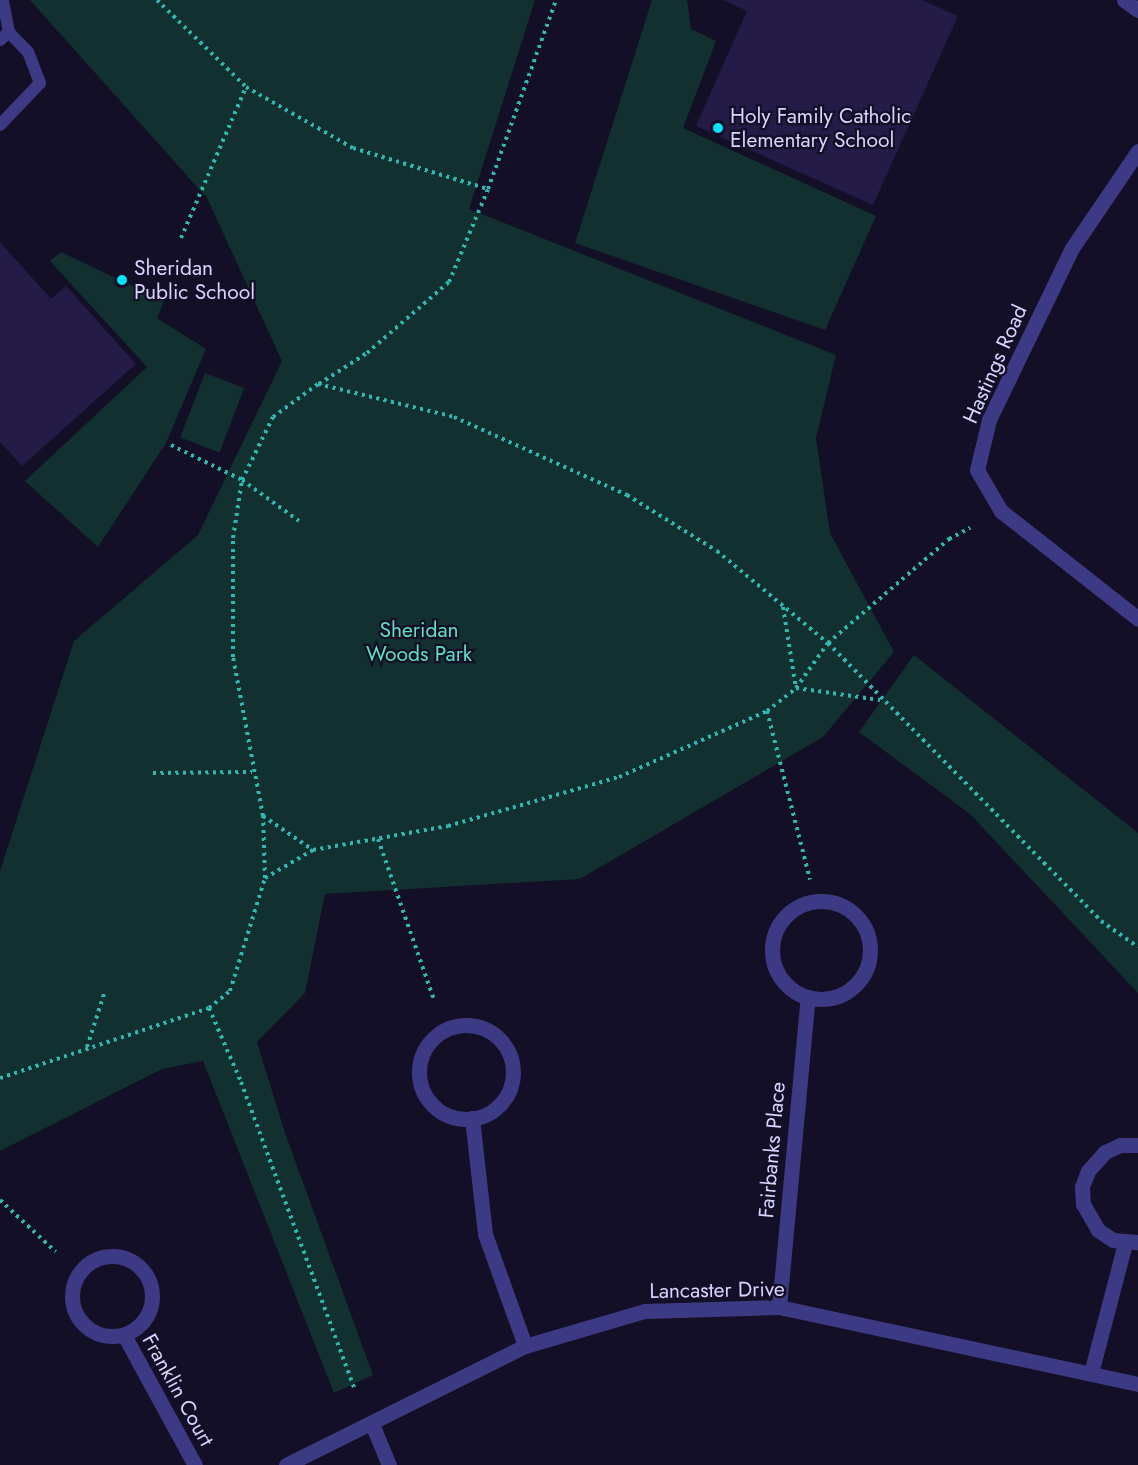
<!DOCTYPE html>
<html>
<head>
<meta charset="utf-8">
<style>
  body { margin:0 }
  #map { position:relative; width:1138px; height:1465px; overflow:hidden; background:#130f26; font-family:Jost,sans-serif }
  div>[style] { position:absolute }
  .green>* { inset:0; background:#12302f; transform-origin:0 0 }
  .building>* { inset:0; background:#241b47 }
  .path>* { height:4px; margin-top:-2px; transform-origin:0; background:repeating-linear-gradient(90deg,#2fb8b0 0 3px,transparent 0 7.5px) }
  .service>* { height:12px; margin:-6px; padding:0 6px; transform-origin:6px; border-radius:6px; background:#3d3a85 }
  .minor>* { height:15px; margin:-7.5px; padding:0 7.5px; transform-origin:7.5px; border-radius:7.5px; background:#3d3a85 }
  .minor>.ring { margin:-7.5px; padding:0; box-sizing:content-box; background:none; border:15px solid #3d3a85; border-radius:50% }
  .tertiary>* { height:15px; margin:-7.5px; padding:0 7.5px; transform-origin:7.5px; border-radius:7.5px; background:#3d3a85 }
  .dots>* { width:16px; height:16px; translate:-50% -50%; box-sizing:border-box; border:3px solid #130f26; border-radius:50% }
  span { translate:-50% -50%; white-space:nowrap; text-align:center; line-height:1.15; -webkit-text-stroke:4.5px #130f26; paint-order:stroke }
  .poi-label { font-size:21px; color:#d9d4ff }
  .left { translate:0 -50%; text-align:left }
  .street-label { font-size:21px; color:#d9d4ff }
  .park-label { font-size:21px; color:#5fe0c0 }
</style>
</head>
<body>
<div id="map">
  <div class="green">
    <div style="clip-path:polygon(30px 0,535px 0,469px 209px,836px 355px,816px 438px,830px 533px,894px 652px,823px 737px,580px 879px,325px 894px,305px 993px,257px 1042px,284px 1130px,373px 1375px,334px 1393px,203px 1061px,162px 1069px,0 1151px,0 871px,74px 641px,198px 535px,282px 361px,207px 198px)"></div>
    <div style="clip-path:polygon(652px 0,687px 0,691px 29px,716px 41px,683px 128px,876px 216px,825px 330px,575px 243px)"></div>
    <div style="clip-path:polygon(61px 252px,164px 301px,157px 318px,206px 349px,166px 443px,98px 547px,25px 481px,147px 367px,50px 261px)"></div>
    <div style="left:205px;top:373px;width:42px;height:69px;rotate:21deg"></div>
    <div style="clip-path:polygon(914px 655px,1138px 833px,1138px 993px,970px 814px,859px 732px)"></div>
  </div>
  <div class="building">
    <div style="clip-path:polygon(723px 0,922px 0,958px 16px,873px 205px,696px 126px,747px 11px)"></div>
    <div style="clip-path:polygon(0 242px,51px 299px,66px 286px,136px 364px,22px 466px,0 442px)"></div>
  </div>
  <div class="path">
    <div style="left:157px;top:0;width:124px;rotate:44.3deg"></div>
    <div style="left:246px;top:87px;width:123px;rotate:29.7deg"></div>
    <div style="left:353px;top:148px;width:141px;rotate:16.9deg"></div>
    <div style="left:181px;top:238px;width:164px;rotate:-66.7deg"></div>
    <div style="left:319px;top:384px;width:57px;rotate:-32.9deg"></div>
    <div style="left:367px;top:353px;width:108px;rotate:-40.9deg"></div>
    <div style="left:449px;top:282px;width:101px;rotate:-67.2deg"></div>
    <div style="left:488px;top:189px;width:201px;rotate:-70.2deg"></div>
    <div style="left:171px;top:445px;width:79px;rotate:26.2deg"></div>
    <div style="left:242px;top:480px;width:70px;rotate:35.7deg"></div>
    <div style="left:783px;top:607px;width:82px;rotate:80.9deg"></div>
    <div style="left:796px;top:688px;width:85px;rotate:8.1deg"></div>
    <div style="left:767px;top:711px;width:174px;rotate:75.7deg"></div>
    <div style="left:153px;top:773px;width:99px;rotate:-0.6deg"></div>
    <div style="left:263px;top:816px;width:60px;rotate:34.2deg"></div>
    <div style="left:378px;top:839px;width:170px;rotate:70.8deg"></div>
    <div style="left:265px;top:878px;width:62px;rotate:-91.8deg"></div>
    <div style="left:263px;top:816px;width:162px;rotate:-100.7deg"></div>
    <div style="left:233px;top:657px;width:119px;rotate:-90deg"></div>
    <div style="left:233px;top:538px;width:59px;rotate:-81.2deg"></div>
    <div style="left:242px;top:480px;width:70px;rotate:-63.8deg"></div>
    <div style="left:273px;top:417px;width:56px;rotate:-36.3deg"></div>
    <div style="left:318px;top:384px;width:140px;rotate:13.6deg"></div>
    <div style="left:454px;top:417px;width:190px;rotate:24.3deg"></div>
    <div style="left:627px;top:495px;width:106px;rotate:31.9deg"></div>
    <div style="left:717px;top:551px;width:144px;rotate:39.7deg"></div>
    <div style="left:828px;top:643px;width:390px;rotate:45.5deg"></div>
    <div style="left:1101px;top:921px;width:45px;rotate:35.1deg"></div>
    <div style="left:209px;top:1008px;width:81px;rotate:66.6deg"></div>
    <div style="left:241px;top:1082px;width:326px;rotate:69.7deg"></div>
    <div style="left:87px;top:1047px;width:59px;rotate:-72.2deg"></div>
    <div style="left:0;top:1078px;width:220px;rotate:-18.5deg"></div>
    <div style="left:209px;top:1008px;width:27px;rotate:-39deg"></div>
    <div style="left:230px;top:991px;width:118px;rotate:-72.8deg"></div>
    <div style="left:265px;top:878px;width:56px;rotate:-30.3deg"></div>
    <div style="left:313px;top:850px;width:137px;rotate:-10.1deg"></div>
    <div style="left:448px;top:826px;width:178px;rotate:-16deg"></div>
    <div style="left:619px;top:777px;width:162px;rotate:-24deg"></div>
    <div style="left:767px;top:711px;width:37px;rotate:-38deg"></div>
    <div style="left:796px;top:688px;width:55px;rotate:-54.6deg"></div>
    <div style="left:828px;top:643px;width:160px;rotate:-40.7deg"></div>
    <div style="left:949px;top:539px;width:24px;rotate:-28deg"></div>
    <div style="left:0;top:1200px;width:76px;rotate:42.9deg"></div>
  </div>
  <div class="service">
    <div style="left:0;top:40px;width:12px;rotate:-42deg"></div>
    <div style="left:9px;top:32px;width:33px;rotate:-101deg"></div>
    <div style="left:0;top:125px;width:58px;rotate:-46.4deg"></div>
    <div style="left:40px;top:83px;width:33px;rotate:-111deg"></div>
    <div style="left:28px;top:52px;width:28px;rotate:-134deg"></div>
  </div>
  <div class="minor">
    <div style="left:1138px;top:151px;width:117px;rotate:124.2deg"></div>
    <div style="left:1072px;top:248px;width:191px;rotate:115.8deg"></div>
    <div style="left:989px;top:420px;width:51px;rotate:103.5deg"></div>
    <div style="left:977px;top:470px;width:48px;rotate:59.7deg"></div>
    <div style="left:1001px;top:511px;width:174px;rotate:38.2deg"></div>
    <div class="ring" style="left:772px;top:901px;width:83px;height:83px"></div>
    <div class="ring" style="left:419px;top:1025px;width:79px;height:79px"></div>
    <div style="left:472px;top:1118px;width:117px;rotate:83.6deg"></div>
    <div style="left:485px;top:1234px;width:119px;rotate:70.3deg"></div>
    <div style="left:1138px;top:1145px;width:18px;rotate:180deg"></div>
    <div style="left:1120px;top:1145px;width:17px;rotate:155deg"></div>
    <div style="left:1105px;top:1152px;width:25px;rotate:132deg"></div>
    <div style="left:1088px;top:1171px;width:17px;rotate:111deg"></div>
    <div style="left:1082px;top:1187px;width:17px;rotate:87deg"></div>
    <div style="left:1083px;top:1204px;width:30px;rotate:60deg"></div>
    <div style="left:1098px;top:1230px;width:18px;rotate:34deg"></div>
    <div style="left:1113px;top:1240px;width:25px;rotate:5deg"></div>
    <div class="ring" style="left:72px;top:1256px;width:65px;height:65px"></div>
    <div style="left:779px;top:1307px;width:311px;rotate:-84.7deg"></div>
    <div style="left:124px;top:1335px;width:148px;rotate:61.4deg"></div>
    <div style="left:1091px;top:1373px;width:134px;rotate:-75.3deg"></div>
    <div style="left:372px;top:1424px;width:44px;rotate:67.5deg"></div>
    <div style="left:286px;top:1465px;width:267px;rotate:-26.5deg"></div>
    <div style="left:525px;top:1346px;width:125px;rotate:-16.3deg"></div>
    <div style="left:645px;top:1311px;width:134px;rotate:-1.7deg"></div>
    <div style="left:779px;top:1307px;width:367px;rotate:12.1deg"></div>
  </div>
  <div class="tertiary">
    <div style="left:1124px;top:0;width:17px;rotate:36deg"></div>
  </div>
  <div class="dots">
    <div style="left:718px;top:128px;background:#00e5ff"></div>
    <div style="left:122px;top:280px;background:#00e5ff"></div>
  </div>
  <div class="poi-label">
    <span class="left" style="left:730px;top:128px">Holy Family Catholic<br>Elementary School</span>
    <span class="left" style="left:134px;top:280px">Sheridan<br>Public School</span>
  </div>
  <div class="street-label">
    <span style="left:995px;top:364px;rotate:-66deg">Hastings Road</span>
    <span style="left:772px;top:1150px;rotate:-85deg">Fairbanks Place</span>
    <span style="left:717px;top:1290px;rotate:-1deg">Lancaster Drive</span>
    <span style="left:178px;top:1390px;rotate:61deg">Franklin Court</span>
  </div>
  <div class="park-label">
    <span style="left:419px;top:642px">Sheridan<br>Woods Park</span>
  </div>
</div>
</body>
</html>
